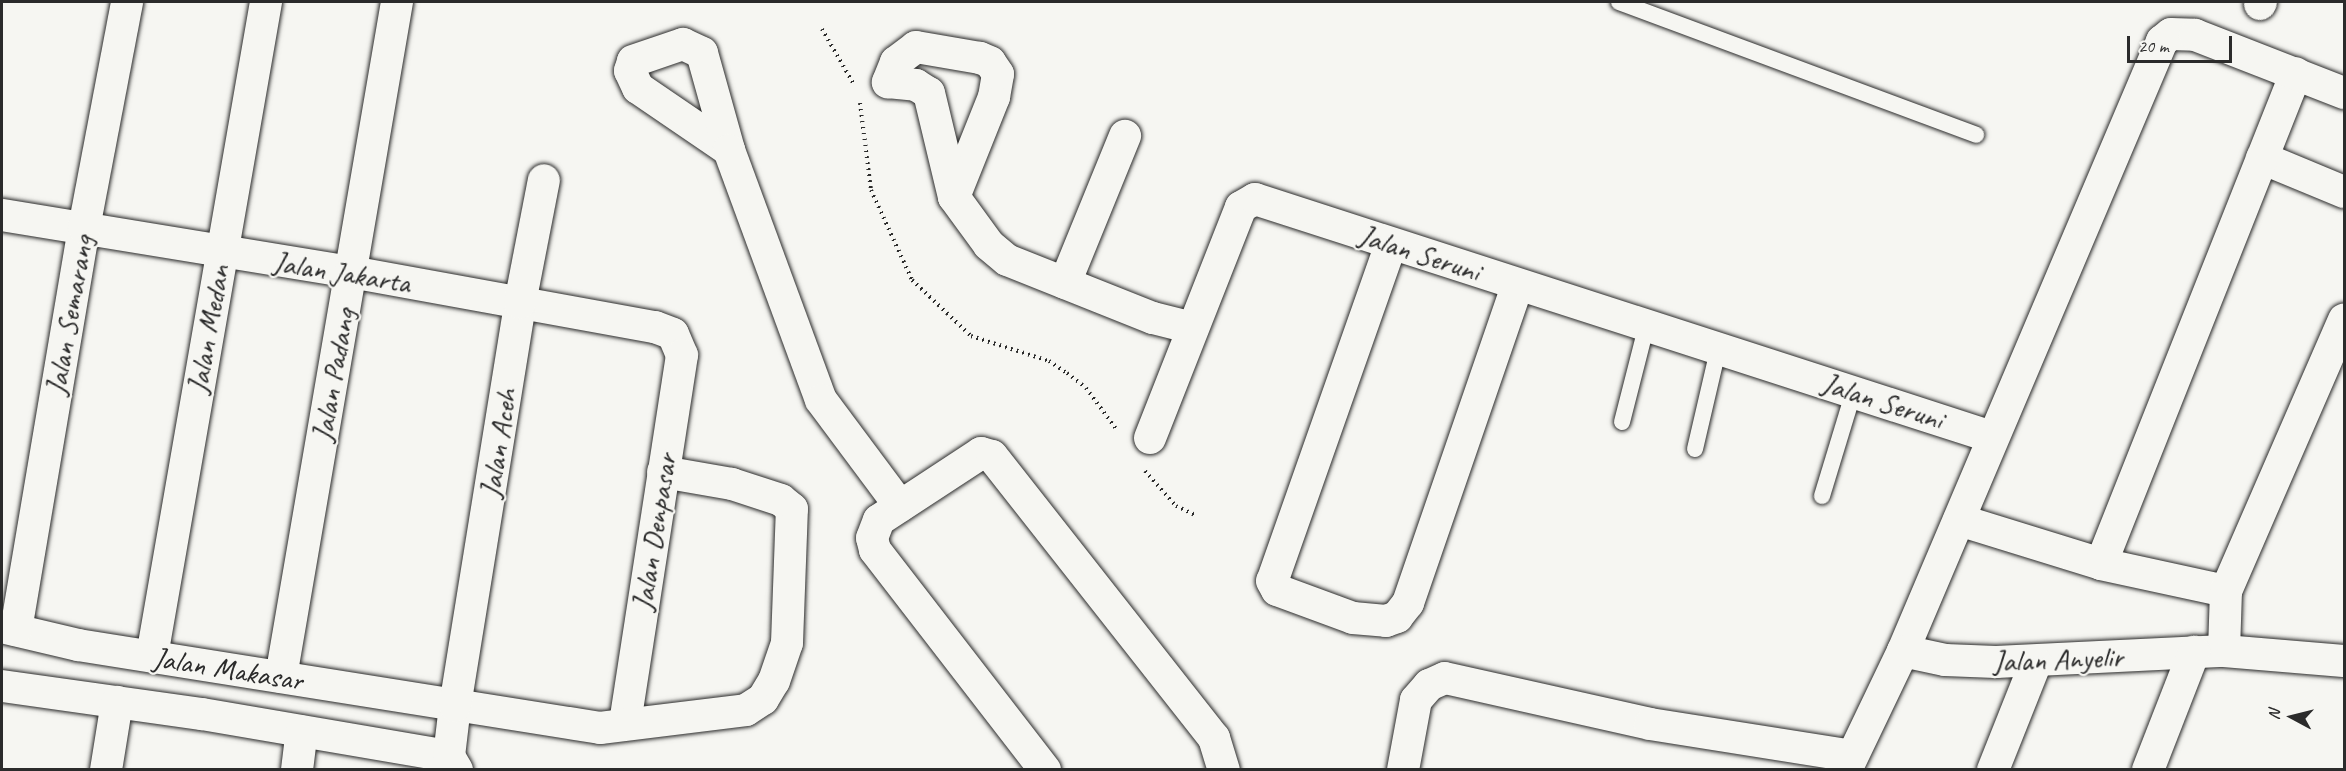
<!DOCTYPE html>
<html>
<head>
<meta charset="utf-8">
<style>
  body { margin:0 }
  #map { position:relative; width:2346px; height:771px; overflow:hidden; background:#f6f6f2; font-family:Caveat,sans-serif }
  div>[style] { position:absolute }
  .path>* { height:4px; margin-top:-2px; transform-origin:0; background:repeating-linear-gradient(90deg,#2b2b2b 0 1.5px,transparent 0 6px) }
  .roads { filter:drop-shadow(0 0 2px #2b2b2b) drop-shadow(0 0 2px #2b2b2b) }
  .service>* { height:16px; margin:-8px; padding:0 8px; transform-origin:8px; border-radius:8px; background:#f6f6f2 }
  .minor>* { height:32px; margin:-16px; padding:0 16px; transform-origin:16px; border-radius:16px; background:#f6f6f2 }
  span { translate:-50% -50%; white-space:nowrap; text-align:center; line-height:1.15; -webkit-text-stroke:4.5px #f6f6f2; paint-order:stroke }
  .street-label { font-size:30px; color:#2b2b2b }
  .frame { position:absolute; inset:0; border:3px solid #2b2b2b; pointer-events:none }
  .north { position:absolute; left:2262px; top:687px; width:60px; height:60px; -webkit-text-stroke:4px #f6f6f2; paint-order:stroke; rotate:277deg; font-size:16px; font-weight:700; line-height:24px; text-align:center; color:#2b2b2b }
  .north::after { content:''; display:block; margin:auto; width:21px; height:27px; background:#2b2b2b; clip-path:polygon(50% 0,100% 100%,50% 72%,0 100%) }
  .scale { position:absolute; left:2127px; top:36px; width:105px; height:27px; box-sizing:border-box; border:3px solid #2b2b2b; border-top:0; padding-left:8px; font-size:18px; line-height:21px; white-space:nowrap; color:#2b2b2b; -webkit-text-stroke:4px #f6f6f2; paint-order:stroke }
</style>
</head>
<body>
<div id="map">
  <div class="path">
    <div style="left:822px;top:29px;width:62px;rotate:60.1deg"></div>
    <div style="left:860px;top:103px;width:88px;rotate:82.8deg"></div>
    <div style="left:871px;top:190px;width:99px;rotate:65.5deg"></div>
    <div style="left:912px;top:280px;width:81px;rotate:43.5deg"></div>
    <div style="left:971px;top:336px;width:82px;rotate:17.8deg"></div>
    <div style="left:1049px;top:361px;width:22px;rotate:34deg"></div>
    <div style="left:1067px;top:373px;width:24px;rotate:38deg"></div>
    <div style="left:1086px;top:388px;width:52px;rotate:53.6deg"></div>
    <div style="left:1145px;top:471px;width:47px;rotate:48.5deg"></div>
    <div style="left:1176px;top:506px;width:21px;rotate:25deg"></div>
  </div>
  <div class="roads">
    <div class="service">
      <div style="left:1619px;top:2px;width:381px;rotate:20.4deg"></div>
      <div style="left:1622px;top:422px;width:101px;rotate:-75.7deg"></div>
      <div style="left:1695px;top:449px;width:102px;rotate:-76.9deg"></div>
      <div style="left:1822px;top:496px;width:110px;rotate:-73.1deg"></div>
    </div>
    <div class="minor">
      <div style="left:2260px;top:4px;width:2px;rotate:-63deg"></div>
      <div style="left:729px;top:150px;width:110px;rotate:-145.7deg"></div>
      <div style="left:638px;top:88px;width:19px;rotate:-115deg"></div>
      <div style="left:630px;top:71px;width:10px;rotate:-73deg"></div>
      <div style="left:633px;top:61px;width:53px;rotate:-18.8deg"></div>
      <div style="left:683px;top:44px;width:21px;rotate:25deg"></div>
      <div style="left:702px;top:53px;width:101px;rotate:74.4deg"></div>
      <div style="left:729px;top:150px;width:266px;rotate:69.8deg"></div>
      <div style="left:821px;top:400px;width:132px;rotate:53.3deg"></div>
      <div style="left:2262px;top:158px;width:89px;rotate:22.5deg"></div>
      <div style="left:954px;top:197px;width:108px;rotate:-68.2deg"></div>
      <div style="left:994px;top:97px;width:23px;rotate:-80deg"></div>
      <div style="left:998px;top:74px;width:14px;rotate:-124deg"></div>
      <div style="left:990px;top:62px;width:11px;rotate:-158deg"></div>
      <div style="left:980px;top:58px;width:65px;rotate:-170.2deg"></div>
      <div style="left:916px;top:47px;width:25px;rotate:143deg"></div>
      <div style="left:896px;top:62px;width:22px;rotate:112deg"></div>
      <div style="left:888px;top:82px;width:28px;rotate:6deg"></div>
      <div style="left:916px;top:85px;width:15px;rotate:32deg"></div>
      <div style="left:929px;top:93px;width:107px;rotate:76.5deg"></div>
      <div style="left:954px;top:197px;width:59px;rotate:53.9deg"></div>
      <div style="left:989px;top:245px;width:23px;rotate:40deg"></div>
      <div style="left:1007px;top:260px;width:157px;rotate:21.7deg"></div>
      <div style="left:1153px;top:318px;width:41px;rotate:14deg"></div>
      <div style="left:2px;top:215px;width:354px;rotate:9.3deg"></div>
      <div style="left:351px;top:272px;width:309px;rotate:10.3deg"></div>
      <div style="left:655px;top:327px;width:19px;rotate:21deg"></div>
      <div style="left:673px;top:334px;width:23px;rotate:67deg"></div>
      <div style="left:682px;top:355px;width:373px;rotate:98.8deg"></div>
      <div style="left:1391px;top:244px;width:357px;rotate:109.4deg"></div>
      <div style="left:1272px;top:581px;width:10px;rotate:61deg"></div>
      <div style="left:1277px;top:590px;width:81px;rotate:20.2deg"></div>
      <div style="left:1353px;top:618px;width:33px;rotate:5deg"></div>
      <div style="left:1386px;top:621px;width:12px;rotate:-20deg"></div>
      <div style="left:1397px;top:617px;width:18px;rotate:-52deg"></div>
      <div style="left:1408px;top:603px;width:335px;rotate:-71deg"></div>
      <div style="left:1065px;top:283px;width:159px;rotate:-67.8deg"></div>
      <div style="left:1150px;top:438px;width:248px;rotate:-68.5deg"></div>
      <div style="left:1241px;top:207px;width:16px;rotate:-30deg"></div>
      <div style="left:1255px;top:199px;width:774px;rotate:17.9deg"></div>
      <div style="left:1959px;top:520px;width:149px;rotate:17.2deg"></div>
      <div style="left:2101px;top:564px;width:128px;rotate:12.2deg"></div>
      <div style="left:2101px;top:564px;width:528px;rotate:-68.34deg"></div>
      <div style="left:2px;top:627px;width:78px;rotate:13.3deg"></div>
      <div style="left:78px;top:645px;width:529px;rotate:9.03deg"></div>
      <div style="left:600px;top:728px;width:147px;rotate:-7deg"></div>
      <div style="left:746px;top:710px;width:20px;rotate:-33deg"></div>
      <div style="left:763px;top:699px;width:21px;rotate:-59deg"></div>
      <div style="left:774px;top:681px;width:40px;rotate:-71.1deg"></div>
      <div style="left:787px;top:643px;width:134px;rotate:-87.9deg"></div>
      <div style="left:792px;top:509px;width:14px;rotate:-141deg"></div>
      <div style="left:781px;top:500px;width:52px;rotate:-161.9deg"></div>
      <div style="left:732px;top:484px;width:70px;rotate:-170.1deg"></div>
      <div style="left:16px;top:630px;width:408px;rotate:-80.4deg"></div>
      <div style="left:84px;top:228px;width:230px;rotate:-79.2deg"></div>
      <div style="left:1903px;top:651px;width:663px;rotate:-66.99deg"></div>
      <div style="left:2162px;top:41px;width:11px;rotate:-38deg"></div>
      <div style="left:2171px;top:34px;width:24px;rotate:2deg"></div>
      <div style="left:2195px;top:35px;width:160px;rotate:21.3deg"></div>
      <div style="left:2224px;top:651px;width:60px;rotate:-88.1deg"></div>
      <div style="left:2226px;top:591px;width:296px;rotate:-66.5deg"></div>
      <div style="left:152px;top:656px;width:664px;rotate:-80.11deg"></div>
      <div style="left:281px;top:677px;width:685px;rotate:-80.25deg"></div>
      <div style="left:2px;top:686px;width:202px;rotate:8deg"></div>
      <div style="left:202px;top:714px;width:251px;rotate:9.7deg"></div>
      <div style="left:106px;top:770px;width:69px;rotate:-80.8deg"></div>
      <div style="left:297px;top:770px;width:39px;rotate:-83deg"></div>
      <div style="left:457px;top:770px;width:16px;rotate:-120deg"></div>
      <div style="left:449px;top:756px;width:50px;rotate:-83.2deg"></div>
      <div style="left:455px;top:706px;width:408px;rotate:-80.8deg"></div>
      <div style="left:520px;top:303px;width:125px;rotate:-79deg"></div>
      <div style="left:1045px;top:770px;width:278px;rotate:-127.7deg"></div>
      <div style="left:875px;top:550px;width:12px;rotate:-104deg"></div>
      <div style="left:872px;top:538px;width:19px;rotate:-69deg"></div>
      <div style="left:879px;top:520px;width:122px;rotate:-33.3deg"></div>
      <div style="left:981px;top:453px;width:11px;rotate:15deg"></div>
      <div style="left:992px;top:456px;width:359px;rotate:51.8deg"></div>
      <div style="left:1214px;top:738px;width:34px;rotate:73deg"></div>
      <div style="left:1403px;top:770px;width:71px;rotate:-79.5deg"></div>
      <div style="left:1416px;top:700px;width:20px;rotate:-49deg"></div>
      <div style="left:1429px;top:685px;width:17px;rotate:-24deg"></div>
      <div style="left:1445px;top:678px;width:210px;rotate:12.6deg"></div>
      <div style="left:1650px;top:724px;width:204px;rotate:9deg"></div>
      <div style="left:1846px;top:770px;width:132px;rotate:-64.4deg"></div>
      <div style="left:1903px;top:651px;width:43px;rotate:12.1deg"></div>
      <div style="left:1945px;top:660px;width:51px;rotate:2.2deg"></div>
      <div style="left:1996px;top:662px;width:228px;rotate:-2.8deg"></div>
      <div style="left:2224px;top:651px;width:120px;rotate:4.8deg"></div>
      <div style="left:1993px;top:770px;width:116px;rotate:-68.3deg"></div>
      <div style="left:2148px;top:770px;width:127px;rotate:-68.7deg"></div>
    </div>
  </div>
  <div class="street-label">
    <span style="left:1420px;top:253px;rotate:18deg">Jalan Seruni</span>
    <span style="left:342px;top:272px;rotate:9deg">Jalan Jakarta</span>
    <span style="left:69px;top:315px;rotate:-80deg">Jalan Semarang</span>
    <span style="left:208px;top:329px;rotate:-80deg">Jalan Medan</span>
    <span style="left:333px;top:375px;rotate:-80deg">Jalan Padang</span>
    <span style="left:1883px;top:401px;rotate:18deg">Jalan Seruni</span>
    <span style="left:498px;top:443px;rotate:-81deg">Jalan Aceh</span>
    <span style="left:654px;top:532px;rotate:-81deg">Jalan Denpasar</span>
    <span style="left:2058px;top:659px;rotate:-2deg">Jalan Anyelir</span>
    <span style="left:228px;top:669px;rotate:9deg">Jalan Makasar</span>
  </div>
  <div class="frame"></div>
  <div class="north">N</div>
  <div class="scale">20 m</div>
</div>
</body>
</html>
